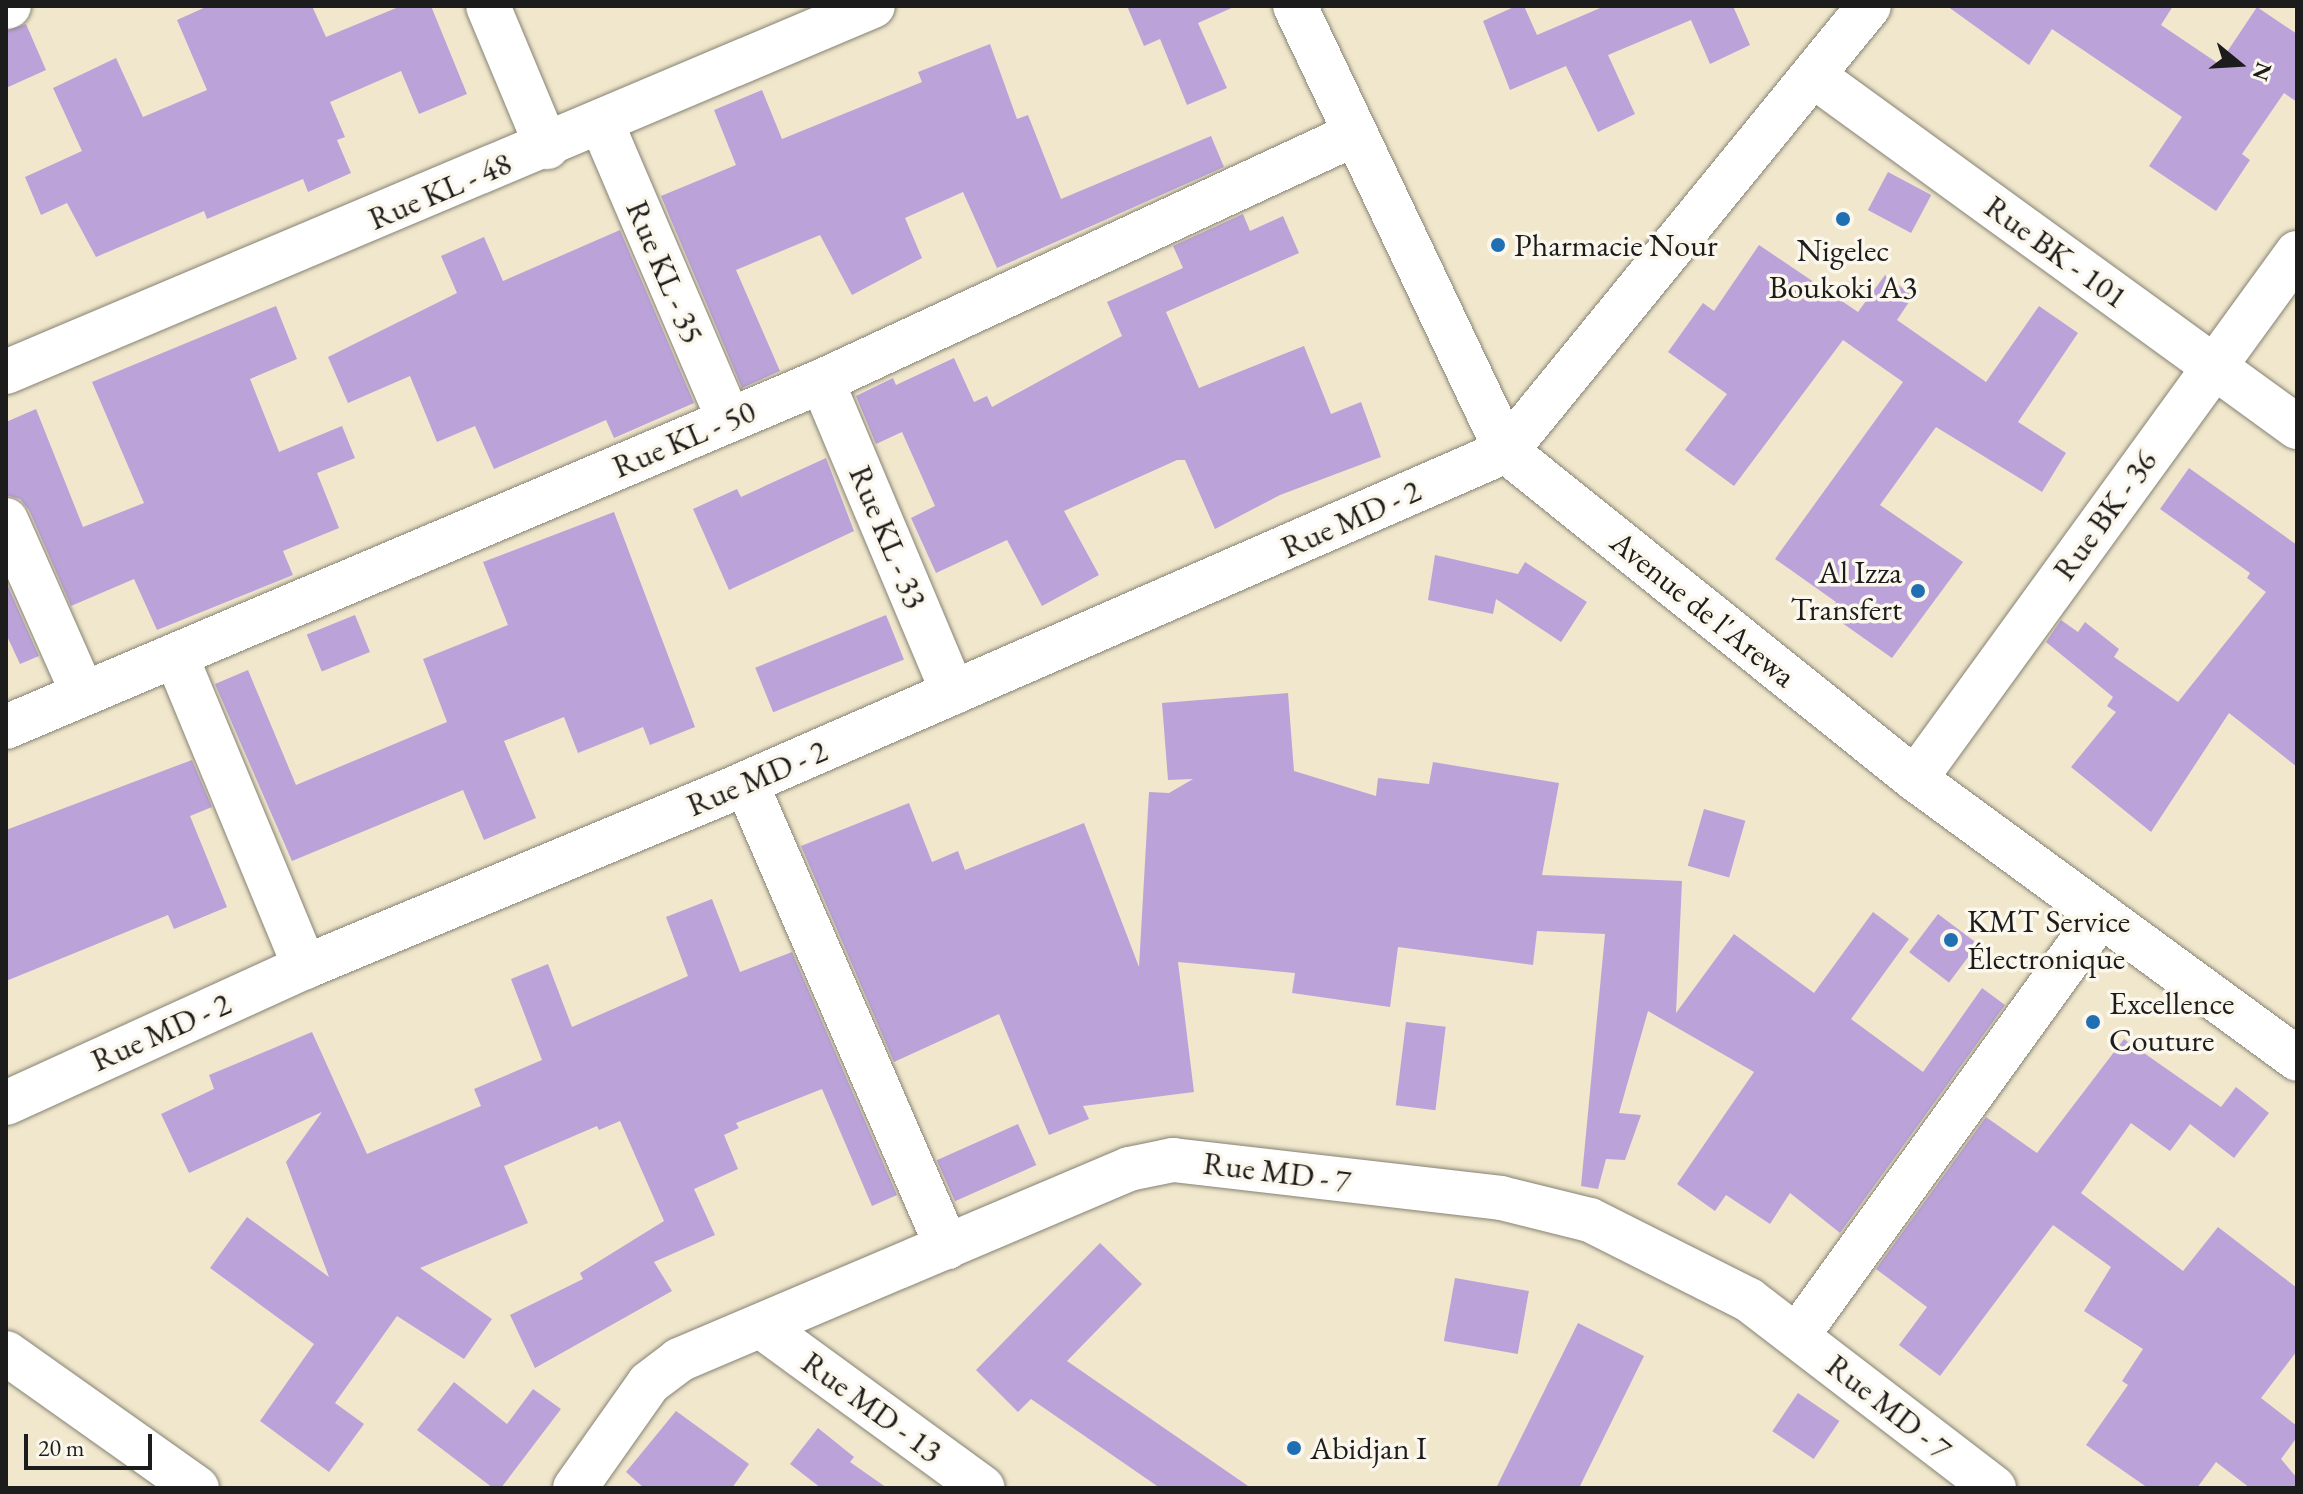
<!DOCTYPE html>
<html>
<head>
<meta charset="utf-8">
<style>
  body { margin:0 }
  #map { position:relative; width:2303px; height:1494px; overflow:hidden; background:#f0e7cc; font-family:"EB Garamond",serif }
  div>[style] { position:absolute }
  .building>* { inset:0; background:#bba3da; transform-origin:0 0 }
  .roads { filter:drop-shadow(0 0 2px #868274) drop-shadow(0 0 2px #868274) }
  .minor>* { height:44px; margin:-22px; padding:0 22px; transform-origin:22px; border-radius:22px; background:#fff }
  .dots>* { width:22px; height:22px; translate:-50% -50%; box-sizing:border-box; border:4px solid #fbf7ec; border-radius:50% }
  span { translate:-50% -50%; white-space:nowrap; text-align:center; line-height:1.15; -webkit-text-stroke:7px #fbf7ec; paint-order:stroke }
  .street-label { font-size:32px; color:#1c1c1c }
  .poi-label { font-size:32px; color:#1c1c1c }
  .left { translate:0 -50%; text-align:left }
  .right { translate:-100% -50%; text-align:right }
  .frame { position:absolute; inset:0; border:8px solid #1c1c1c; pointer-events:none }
  .north { position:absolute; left:2199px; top:24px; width:80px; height:80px; -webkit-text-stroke:6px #fbf7ec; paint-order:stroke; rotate:108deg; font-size:22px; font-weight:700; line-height:32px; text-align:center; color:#1c1c1c }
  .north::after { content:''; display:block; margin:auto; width:28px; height:36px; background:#1c1c1c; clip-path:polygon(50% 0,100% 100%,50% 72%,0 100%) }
  .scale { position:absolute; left:24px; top:1434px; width:128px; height:36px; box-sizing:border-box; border:4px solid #1c1c1c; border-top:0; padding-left:10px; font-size:24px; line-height:28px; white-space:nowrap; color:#1c1c1c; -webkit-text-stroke:6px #fbf7ec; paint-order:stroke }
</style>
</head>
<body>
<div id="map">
  <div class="building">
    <div style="clip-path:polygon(208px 6px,312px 6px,326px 37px,401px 6px,431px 6px,467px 94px,419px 114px,401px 71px,330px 102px,345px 137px,337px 140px,351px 173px,308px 192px,303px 179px,207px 219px,204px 211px,96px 257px,67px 203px,41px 215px,25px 177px,82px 151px,53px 88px,116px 58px,143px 117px,207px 90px,177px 20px)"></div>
    <div style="clip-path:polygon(1127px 6px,1236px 6px,1198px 23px,1227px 88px,1187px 105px,1160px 39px,1144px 46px)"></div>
    <div style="clip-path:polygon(1516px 6px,1524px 6px,1537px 35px,1605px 6px,1733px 6px,1750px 45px,1710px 64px,1691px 20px,1608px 55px,1635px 114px,1598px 132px,1566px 66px,1510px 90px,1483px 21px)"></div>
    <div style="clip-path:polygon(1947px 6px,2173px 6px,2161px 25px,2219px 64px,2257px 7px,2297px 34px,2297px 102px,2284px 93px,2242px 154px,2250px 160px,2216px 211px,2149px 166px,2182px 117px,2052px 29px,2029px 65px)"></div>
    <div style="clip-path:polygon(26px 24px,46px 70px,6px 88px,6px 31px)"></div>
    <div style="clip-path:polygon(990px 44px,1017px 119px,1028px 115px,1061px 199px,1211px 136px,1224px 167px,997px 268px,963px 192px,905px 218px,922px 258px,852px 295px,820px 235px,736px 270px,780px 371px,742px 388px,661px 196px,736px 165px,714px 110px,762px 90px,782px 139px,922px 82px,918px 72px)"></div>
    <div style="left:1888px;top:172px;width:49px;height:43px;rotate:28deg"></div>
    <div style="clip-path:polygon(1243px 214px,1250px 231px,1283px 216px,1299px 253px,1166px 312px,1199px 388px,1304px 346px,1331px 414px,1361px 402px,1381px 457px,1280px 495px,1215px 529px,1185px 460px,1177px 460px,1064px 511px,1099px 575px,1042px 606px,1007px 540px,936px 573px,911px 518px,935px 506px,902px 432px,876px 444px,856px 396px,893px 378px,896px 385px,954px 358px,974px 402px,987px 396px,992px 407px,1122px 336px,1107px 302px,1183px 268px,1173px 246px)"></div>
    <div style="clip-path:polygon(620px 230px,694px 403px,614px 438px,606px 420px,494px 469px,475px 426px,437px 442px,410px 376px,348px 403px,328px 357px,457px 293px,441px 256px,484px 237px,503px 281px)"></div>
    <div style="clip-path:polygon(1759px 245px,1858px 312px,1885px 275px,1913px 296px,1897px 320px,1986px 382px,2039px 306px,2078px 333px,2018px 422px,2066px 453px,2042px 492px,1936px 427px,1880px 505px,1963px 562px,1892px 658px,1828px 613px,1836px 602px,1775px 559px,1903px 382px,1843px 340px,1734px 486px,1685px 450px,1727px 394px,1668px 352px,1703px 303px,1714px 311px)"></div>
    <div style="clip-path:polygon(276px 306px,297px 359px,250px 379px,279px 452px,342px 426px,355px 458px,317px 473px,339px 528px,283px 551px,293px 575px,157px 630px,134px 579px,71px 606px,29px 510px,20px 499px,6px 495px,6px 422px,36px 409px,83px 527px,144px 503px,92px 382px)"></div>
    <div style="clip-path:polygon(826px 458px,854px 531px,729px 590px,693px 509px,737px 489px,741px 497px)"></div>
    <div style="clip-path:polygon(2189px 468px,2297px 545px,2297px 767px,2229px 713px,2151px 832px,2071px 767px,2116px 712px,2107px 706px,2113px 697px,2046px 642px,2061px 620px,2078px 632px,2085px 622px,2119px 649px,2114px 657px,2178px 702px,2266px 592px,2247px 578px,2250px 573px,2160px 509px)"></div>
    <div style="clip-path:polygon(614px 512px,695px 727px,650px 745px,643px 727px,578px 753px,564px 717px,504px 741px,536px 818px,484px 840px,463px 790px,292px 861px,215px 684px,248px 670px,296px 785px,447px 722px,423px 659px,508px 625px,483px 562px)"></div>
    <div style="clip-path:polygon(1435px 555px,1518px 574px,1525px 562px,1587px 602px,1561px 642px,1496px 599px,1493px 614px,1428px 600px)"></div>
    <div style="clip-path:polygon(6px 582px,39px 656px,20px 664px,6px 634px)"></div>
    <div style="left:355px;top:615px;width:40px;height:52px;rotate:68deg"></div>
    <div style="left:886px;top:615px;width:48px;height:141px;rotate:68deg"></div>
    <div style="clip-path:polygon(1288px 693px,1294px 771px,1376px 796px,1378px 778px,1429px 784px,1433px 762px,1559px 783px,1542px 875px,1682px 881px,1676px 1013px,1734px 934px,1814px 993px,1873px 912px,1909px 939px,1851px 1019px,1923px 1072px,1982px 988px,2005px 1005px,1840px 1233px,1790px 1193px,1770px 1224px,1726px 1195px,1715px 1211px,1677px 1184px,1754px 1072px,1648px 1011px,1619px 1113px,1641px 1115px,1625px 1160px,1606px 1159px,1598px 1189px,1581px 1186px,1605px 934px,1537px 931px,1533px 965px,1398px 947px,1390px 1007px,1292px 993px,1295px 973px,1178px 962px,1194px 1092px,1083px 1106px,1089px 1119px,1049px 1135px,999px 1014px,894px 1062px,801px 846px,909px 803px,932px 862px,958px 851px,965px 870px,1084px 823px,1139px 967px,1149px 792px,1169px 793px,1193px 779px,1168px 780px,1162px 703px)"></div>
    <div style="clip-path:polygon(192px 760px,212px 807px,190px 816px,227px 907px,174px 929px,168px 915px,6px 981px,6px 830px)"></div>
    <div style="left:1704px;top:809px;width:43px;height:59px;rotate:16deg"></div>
    <div style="clip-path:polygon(712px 899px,740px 972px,792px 952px,897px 1195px,872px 1206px,822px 1089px,736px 1123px,739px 1128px,724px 1135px,738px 1169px,694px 1189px,715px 1235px,654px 1262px,672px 1291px,535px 1368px,510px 1315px,583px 1279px,580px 1273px,664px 1221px,620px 1121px,599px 1130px,597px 1126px,504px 1166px,528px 1223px,420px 1268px,492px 1319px,464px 1359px,397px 1316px,335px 1403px,364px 1424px,329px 1472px,260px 1421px,314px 1344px,210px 1268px,247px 1217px,329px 1277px,286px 1162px,322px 1112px,189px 1173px,161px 1114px,214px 1089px,209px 1075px,312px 1032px,367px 1154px,481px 1106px,474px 1089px,542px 1060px,511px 979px,548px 964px,572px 1027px,688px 976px,666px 917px)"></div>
    <div style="left:1938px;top:914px;width:50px;height:48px;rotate:37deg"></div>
    <div style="left:1406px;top:1022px;width:40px;height:84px;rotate:7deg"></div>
    <div style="clip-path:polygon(2124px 1039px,2221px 1107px,2236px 1087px,2269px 1113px,2234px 1158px,2190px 1124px,2170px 1151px,2131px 1123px,2081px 1193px,2183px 1271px,2218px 1227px,2297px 1288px,2297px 1351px,2261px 1398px,2297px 1426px,2297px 1437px,2281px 1459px,2297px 1478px,2297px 1488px,2250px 1488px,2216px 1462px,2197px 1488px,2148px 1488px,2086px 1445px,2128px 1385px,2122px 1381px,2143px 1349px,2084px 1311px,2111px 1267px,2053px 1225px,1940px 1376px,1899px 1345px,1927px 1307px,1876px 1269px,1986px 1117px,2037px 1153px)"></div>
    <div style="left:1018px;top:1124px;width:45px;height:89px;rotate:66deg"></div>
    <div style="clip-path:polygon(1100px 1243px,1142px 1284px,1067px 1361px,1251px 1488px,1160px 1488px,1031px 1399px,1018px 1412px,976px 1370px)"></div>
    <div style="left:1455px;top:1278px;width:75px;height:64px;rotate:10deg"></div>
    <div style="clip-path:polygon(1578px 1323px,1644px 1356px,1579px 1488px,1496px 1488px)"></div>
    <div style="clip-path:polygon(454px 1382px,507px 1424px,533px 1389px,561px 1409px,501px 1488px,493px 1488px,417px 1430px)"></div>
    <div style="left:1798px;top:1393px;width:50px;height:46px;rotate:34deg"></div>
    <div style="clip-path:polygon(676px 1411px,749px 1464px,732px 1488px,644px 1488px,626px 1472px)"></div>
    <div style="clip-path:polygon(818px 1428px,854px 1457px,850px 1462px,887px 1488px,821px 1488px,790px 1464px)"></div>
  </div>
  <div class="roads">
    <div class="minor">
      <div style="left:488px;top:6px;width:153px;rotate:67.3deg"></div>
      <div style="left:1295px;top:6px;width:492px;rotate:64.6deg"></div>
      <div style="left:1506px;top:451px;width:524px;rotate:38.73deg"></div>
      <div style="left:1915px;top:779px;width:474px;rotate:36.2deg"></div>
      <div style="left:6px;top:7px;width:3px;rotate:-18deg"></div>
      <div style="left:1815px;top:77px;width:596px;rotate:35.98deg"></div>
      <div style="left:602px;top:124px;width:322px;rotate:66.8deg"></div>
      <div style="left:6px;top:372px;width:941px;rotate:-22.89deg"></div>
      <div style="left:822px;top:381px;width:338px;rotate:67.2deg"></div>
      <div style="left:6px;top:520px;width:190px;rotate:66.1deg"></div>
      <div style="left:176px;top:656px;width:337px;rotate:67.5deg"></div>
      <div style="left:6px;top:727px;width:886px;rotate:-22.98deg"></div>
      <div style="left:822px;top:381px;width:587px;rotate:-24.86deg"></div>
      <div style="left:1915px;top:779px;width:650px;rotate:-54.01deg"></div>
      <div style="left:746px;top:783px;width:506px;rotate:66.58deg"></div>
      <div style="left:6px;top:1103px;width:328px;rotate:-24.5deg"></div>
      <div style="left:305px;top:967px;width:478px;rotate:-22.6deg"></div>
      <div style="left:746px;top:783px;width:829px;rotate:-23.6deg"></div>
      <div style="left:1506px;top:451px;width:574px;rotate:-50.79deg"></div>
      <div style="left:762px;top:1327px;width:273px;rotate:36.1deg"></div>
      <div style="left:1797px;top:1336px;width:519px;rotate:-54.17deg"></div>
      <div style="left:6px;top:1353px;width:234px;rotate:35.3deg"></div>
      <div style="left:575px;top:1488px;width:128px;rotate:-54.8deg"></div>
      <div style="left:649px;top:1383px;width:38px;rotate:-37deg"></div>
      <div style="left:679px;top:1360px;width:489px;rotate:-23deg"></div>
      <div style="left:1129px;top:1169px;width:45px;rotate:-11.6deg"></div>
      <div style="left:1173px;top:1160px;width:330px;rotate:6.6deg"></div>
      <div style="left:1501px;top:1198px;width:92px;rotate:13.9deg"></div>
      <div style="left:1590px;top:1220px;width:178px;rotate:26.7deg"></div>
      <div style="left:1749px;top:1300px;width:309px;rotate:37.5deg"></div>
    </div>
  </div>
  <div class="dots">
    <div style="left:1843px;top:219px;background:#1f6fb2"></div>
    <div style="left:1498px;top:245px;background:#1f6fb2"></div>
    <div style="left:1918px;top:591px;background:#1f6fb2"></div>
    <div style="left:1951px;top:940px;background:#1f6fb2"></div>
    <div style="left:2093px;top:1022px;background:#1f6fb2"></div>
    <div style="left:1294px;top:1448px;background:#1f6fb2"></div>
  </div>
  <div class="street-label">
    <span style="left:440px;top:191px;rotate:-23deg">Rue KL - 48</span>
    <span style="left:2056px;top:252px;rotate:36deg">Rue BK - 101</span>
    <span style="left:665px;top:272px;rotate:67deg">Rue KL - 35</span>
    <span style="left:684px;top:439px;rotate:-23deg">Rue KL - 50</span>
    <span style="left:2105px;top:515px;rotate:-54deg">Rue BK - 36</span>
    <span style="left:1351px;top:519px;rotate:-24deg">Rue MD - 2</span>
    <span style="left:888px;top:537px;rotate:67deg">Rue KL - 33</span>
    <span style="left:1703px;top:609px;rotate:39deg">Avenue de l'Arewa</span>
    <span style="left:757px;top:778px;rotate:-23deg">Rue MD - 2</span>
    <span style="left:161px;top:1032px;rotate:-24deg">Rue MD - 2</span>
    <span style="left:1277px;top:1172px;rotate:7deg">Rue MD - 7</span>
    <span style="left:872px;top:1407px;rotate:36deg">Rue MD - 13</span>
    <span style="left:1889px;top:1407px;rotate:38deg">Rue MD - 7</span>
  </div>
  <div class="poi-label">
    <span class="left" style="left:1514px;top:245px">Pharmacie Nour</span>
    <span style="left:1843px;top:269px">Nigelec<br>Boukoki A3</span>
    <span class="right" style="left:1902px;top:591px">Al Izza<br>Transfert</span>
    <span class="left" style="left:1967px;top:940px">KMT Service<br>Électronique</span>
    <span class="left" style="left:2109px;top:1022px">Excellence<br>Couture</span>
    <span class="left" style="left:1310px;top:1448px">Abidjan I</span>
  </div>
  <div class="frame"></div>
  <div class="north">N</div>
  <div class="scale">20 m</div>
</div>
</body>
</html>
